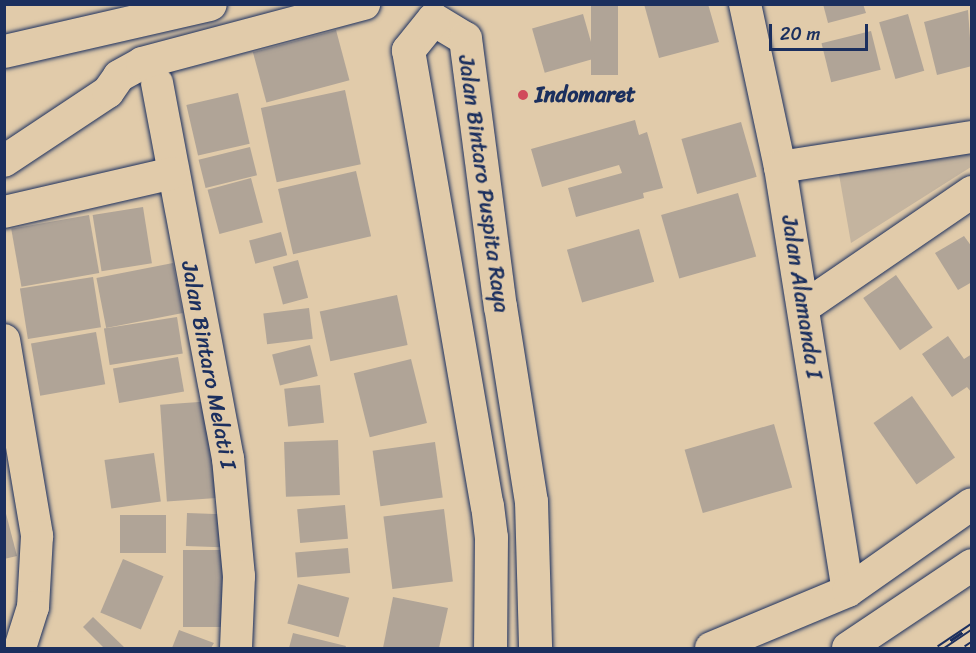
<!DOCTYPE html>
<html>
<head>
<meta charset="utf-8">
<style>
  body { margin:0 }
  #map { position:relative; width:976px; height:653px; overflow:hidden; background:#e1cbaa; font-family:Sriracha,sans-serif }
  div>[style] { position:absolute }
  .green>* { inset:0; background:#c4b49f }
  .building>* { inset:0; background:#b0a497; transform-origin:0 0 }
  .roads { filter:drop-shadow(0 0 2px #1b2f5e) drop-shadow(0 0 2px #1b2f5e) }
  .minor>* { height:32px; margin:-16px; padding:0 16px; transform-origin:16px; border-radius:16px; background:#e1cbaa }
  .secondary>* { height:33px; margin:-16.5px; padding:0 16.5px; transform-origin:16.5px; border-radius:16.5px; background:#e1cbaa }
  .motorway>* { height:33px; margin:-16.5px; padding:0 16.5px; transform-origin:16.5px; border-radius:16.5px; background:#e1cbaa }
  .rail>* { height:7px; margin-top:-3.5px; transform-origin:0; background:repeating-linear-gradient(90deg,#e1cbaa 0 14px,#1b2f5e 0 28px); box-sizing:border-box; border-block:2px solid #1b2f5e }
  .dots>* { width:16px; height:16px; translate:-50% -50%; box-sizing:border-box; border:3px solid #e1cbaa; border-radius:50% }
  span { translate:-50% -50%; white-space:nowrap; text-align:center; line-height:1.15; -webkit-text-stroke:5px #e1cbaa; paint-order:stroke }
  .poi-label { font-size:22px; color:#1b2f5e; font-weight:700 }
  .left { translate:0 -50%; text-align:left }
  .street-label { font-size:22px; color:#1b2f5e }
  .frame { position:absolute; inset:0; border:6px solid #1b2f5e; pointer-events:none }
  .scale { position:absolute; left:769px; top:24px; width:99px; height:27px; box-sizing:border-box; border:3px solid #1b2f5e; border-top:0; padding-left:8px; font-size:18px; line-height:21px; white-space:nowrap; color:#1b2f5e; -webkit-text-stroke:4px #e1cbaa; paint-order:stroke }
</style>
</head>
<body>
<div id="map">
  <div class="green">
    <div style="clip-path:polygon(971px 128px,971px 167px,851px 243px,834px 146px)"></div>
  </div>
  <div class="building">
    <div style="left:591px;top:4px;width:27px;height:71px"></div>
    <div style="clip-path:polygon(644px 4px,708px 4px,719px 42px,659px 58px)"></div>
    <div style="clip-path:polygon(823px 4px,863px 4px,866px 13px,828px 23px)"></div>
    <div style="clip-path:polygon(968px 10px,972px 66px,937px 75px,924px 22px)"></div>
    <div style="left:583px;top:14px;width:46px;height:53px;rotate:74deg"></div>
    <div style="left:908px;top:14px;width:59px;height:30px;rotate:74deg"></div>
    <div style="left:336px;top:30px;width:52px;height:86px;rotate:75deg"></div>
    <div style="left:871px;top:31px;width:40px;height:51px;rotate:76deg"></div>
    <div style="left:345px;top:90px;width:76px;height:86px;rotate:78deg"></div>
    <div style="left:238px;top:93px;width:52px;height:53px;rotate:77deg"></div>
    <div style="clip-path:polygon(635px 120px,639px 135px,647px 132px,663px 188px,643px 193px,644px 198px,576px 217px,568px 188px,622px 173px,619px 165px,542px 187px,531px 149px)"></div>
    <div style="left:741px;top:122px;width:57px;height:62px;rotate:74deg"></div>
    <div style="left:250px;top:147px;width:29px;height:53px;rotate:76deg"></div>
    <div style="left:356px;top:171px;width:67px;height:80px;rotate:77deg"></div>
    <div style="left:251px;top:178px;width:46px;height:45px;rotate:75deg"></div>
    <div style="left:738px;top:193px;width:66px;height:80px;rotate:74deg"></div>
    <div style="left:143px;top:207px;width:57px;height:51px;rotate:81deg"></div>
    <div style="left:89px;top:215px;width:59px;height:79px;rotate:80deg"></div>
    <div style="left:639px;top:229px;width:55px;height:75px;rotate:74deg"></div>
    <div style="left:281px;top:232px;width:24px;height:33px;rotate:75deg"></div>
    <div style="clip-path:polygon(964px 236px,972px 247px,972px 282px,958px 290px,935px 253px)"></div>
    <div style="left:298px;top:260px;width:39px;height:26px;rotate:75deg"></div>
    <div style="left:173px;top:263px;width:51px;height:78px;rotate:79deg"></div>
    <div style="left:896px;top:275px;width:64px;height:40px;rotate:55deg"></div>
    <div style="left:93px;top:277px;width:51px;height:74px;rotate:81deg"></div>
    <div style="left:397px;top:295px;width:51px;height:79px;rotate:78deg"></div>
    <div style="left:309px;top:308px;width:31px;height:46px;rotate:83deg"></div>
    <div style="left:177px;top:317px;width:37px;height:74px;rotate:81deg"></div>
    <div style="left:96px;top:332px;width:53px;height:66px;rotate:80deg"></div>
    <div style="clip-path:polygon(948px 336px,964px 359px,972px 354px,972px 393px,967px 387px,952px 397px,922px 354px)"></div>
    <div style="left:310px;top:345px;width:32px;height:39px;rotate:76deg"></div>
    <div style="left:178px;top:357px;width:35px;height:66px;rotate:80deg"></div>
    <div style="left:411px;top:359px;width:66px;height:59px;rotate:76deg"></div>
    <div style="left:320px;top:385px;width:38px;height:36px;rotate:84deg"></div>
    <div style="left:912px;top:396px;width:75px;height:47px;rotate:55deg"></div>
    <div style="left:213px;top:401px;width:97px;height:53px;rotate:86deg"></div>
    <div style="left:774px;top:424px;width:66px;height:93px;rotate:74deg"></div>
    <div style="left:338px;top:440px;width:55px;height:54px;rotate:88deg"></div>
    <div style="left:435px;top:442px;width:56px;height:63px;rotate:82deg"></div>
    <div style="left:154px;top:453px;width:49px;height:50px;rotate:82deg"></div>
    <div style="left:345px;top:505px;width:34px;height:48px;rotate:85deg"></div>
    <div style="clip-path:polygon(4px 506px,17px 556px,4px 559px)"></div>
    <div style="left:444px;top:509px;width:73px;height:61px;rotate:83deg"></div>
    <div style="left:187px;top:513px;width:35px;height:33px;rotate:2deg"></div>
    <div style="left:120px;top:515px;width:46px;height:38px"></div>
    <div style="left:348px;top:548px;width:25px;height:53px;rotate:85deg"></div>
    <div style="left:183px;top:550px;width:42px;height:77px"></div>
    <div style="left:123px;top:559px;width:44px;height:58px;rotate:23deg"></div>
    <div style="left:298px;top:584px;width:53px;height:41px;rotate:15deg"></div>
    <div style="clip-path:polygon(393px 597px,448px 608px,439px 648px,383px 648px)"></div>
    <div style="clip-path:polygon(93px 617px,125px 648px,104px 648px,83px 627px)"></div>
    <div style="clip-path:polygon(179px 630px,214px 643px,211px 648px,172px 648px)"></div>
    <div style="clip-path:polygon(293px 633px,346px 646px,345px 648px,289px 648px)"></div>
  </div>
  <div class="roads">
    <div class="minor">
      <div style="left:745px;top:4px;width:167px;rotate:77.9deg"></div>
      <div style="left:780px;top:167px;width:429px;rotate:80.9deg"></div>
      <div style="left:157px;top:83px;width:382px;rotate:79.3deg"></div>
      <div style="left:228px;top:458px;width:119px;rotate:84.7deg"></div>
      <div style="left:239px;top:576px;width:72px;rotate:92.4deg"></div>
      <div style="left:4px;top:161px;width:125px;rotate:-33.6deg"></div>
      <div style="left:108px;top:92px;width:19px;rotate:-55deg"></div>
      <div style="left:119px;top:76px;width:26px;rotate:-29deg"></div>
      <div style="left:142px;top:63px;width:230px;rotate:-14.9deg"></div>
      <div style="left:780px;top:167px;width:194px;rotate:-8.9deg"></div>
      <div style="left:4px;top:212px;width:173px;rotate:-13deg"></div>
      <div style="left:804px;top:307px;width:204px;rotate:-34.4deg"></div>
      <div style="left:4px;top:340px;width:199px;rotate:80.4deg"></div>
      <div style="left:37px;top:536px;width:71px;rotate:93.2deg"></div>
      <div style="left:33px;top:607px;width:43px;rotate:107.6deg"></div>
      <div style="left:711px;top:648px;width:148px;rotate:-22.6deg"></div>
      <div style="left:848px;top:591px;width:151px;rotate:-35.1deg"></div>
      <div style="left:848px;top:648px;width:149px;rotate:-33.8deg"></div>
    </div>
    <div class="secondary">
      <div style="left:433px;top:19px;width:37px;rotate:31deg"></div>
      <div style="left:465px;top:38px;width:270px;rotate:82.6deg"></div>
      <div style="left:500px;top:306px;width:197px;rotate:81deg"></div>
      <div style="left:531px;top:501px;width:147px;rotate:88.4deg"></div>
      <div style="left:433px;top:19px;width:40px;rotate:129deg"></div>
      <div style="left:408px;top:50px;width:462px;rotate:80.2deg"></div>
      <div style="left:487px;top:505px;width:32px;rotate:83deg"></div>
      <div style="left:491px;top:537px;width:111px;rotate:90.5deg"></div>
    </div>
    <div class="motorway">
      <div style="left:4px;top:51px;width:211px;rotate:-12.9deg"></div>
    </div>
  </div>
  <div class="rail">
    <div style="left:939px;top:648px;width:40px;rotate:-34deg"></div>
    <div style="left:966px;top:648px;width:7px;rotate:-34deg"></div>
  </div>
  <div class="dots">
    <div style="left:523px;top:95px;background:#d1495b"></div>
  </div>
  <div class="poi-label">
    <span class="left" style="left:535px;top:95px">Indomaret</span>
  </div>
  <div class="street-label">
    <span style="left:484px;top:184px;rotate:82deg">Jalan Bintaro Puspita Raya</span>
    <span style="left:802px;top:297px;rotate:81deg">Jalan Alamanda I</span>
    <span style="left:209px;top:365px;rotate:79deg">Jalan Bintaro Melati I</span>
  </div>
  <div class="frame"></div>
  <div class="scale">20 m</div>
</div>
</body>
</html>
